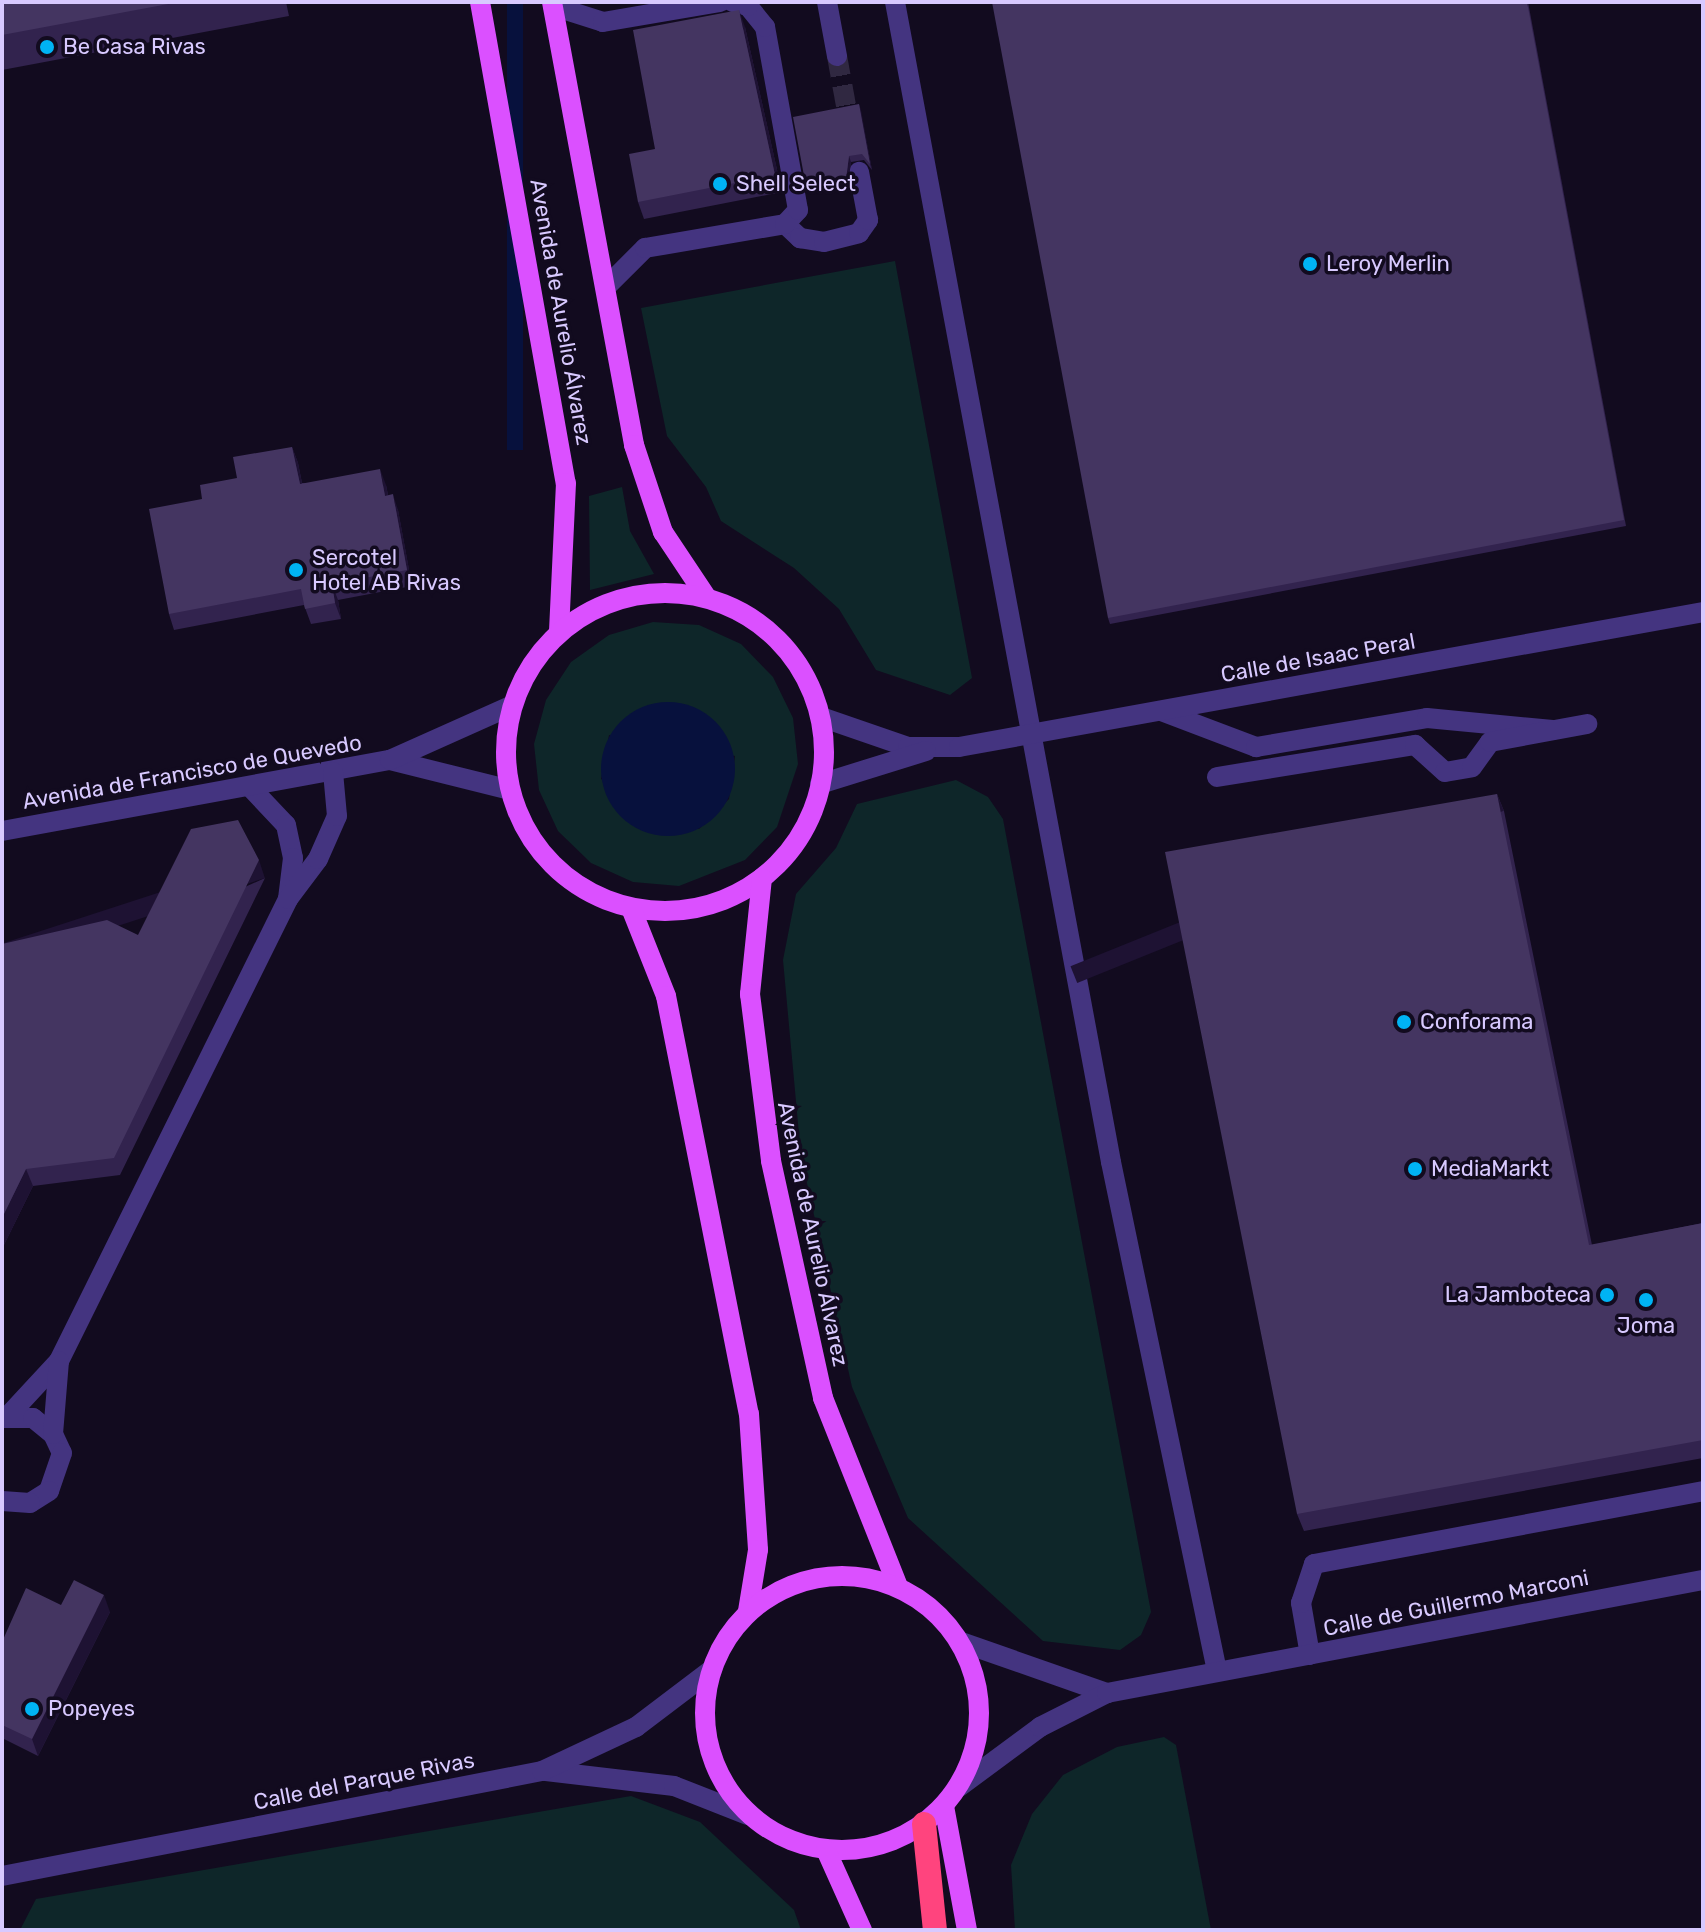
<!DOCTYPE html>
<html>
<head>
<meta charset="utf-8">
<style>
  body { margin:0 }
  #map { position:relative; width:1705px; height:1932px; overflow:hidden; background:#120b1f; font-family:Rubik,sans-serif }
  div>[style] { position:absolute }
  .green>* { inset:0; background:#0e2629 }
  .water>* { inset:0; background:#07113d; transform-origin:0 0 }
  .round { border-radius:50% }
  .minor-tunnel>* { height:20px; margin-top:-10px; transform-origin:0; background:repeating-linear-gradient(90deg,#302841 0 20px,transparent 0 30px) }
  .minor>* { height:20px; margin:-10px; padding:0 10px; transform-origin:10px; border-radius:10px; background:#443480 }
  .major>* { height:20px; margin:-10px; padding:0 10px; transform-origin:10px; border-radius:10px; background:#db50ff }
  .major>.ring { margin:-10px; padding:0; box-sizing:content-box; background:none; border:20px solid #db50ff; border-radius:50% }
  .highway>* { height:24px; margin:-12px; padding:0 12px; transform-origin:12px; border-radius:12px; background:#ff447e }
  .wall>* { inset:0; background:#32234e }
  .shaded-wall>* { inset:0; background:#1e1233; transform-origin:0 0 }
  .building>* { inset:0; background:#443561 }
  .dots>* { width:22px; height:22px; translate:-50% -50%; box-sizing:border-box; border:4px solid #120b1f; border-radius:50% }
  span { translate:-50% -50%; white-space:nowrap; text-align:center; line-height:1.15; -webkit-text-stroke:7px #120b1f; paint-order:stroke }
  .poi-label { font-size:22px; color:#d8c9ff }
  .left { translate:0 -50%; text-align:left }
  .right { translate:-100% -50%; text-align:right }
  .street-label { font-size:22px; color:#d8c9ff }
  .frame { position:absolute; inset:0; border:4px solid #d8c9ff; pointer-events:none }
</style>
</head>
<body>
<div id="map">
  <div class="green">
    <div style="clip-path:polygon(895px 261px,972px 678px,950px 695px,876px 670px,839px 609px,794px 568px,721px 521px,706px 487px,667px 436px,641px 308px)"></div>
    <div style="clip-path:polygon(622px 487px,630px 531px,654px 574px,590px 590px,589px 496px)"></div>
    <div style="clip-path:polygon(evenodd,653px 622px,699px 625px,741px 644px,773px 677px,793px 718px,798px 764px,777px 827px,745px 860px,679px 886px,633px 882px,591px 863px,558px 831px,539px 790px,534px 744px,546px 700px,571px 662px,609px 635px,653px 622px,609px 735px,735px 756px,729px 799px,699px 829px,601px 779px,609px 735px)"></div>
    <div style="clip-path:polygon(956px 780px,988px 797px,1003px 819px,1151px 1612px,1141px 1635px,1120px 1650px,1043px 1641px,908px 1518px,852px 1387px,801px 1156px,783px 960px,796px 894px,836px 848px,857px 804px)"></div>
    <div style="clip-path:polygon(1164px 1737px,1176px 1745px,1211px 1930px,1015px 1930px,1011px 1865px,1032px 1814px,1063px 1775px,1117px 1747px)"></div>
    <div style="clip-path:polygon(631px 1796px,700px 1822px,794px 1910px,801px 1930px,20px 1930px,36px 1899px)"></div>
  </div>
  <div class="water">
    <div style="left:507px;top:2px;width:16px;height:448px"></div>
    <div class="round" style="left:601px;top:702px;width:134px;height:134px"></div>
  </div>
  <div class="minor-tunnel">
    <div style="left:837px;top:56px;width:78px;rotate:79.7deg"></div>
  </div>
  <div class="minor">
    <div style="left:827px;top:2px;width:55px;rotate:79.5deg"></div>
    <div style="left:895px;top:2px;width:1180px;rotate:79.45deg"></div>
    <div style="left:1111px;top:1162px;width:520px;rotate:78.24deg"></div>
    <div style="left:553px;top:6px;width:52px;rotate:17.7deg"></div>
    <div style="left:603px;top:22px;width:119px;rotate:-9.7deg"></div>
    <div style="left:785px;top:224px;width:21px;rotate:43deg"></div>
    <div style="left:800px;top:238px;width:24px;rotate:9deg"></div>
    <div style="left:824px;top:242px;width:36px;rotate:-14deg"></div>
    <div style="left:859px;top:233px;width:16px;rotate:-55deg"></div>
    <div style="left:868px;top:220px;width:49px;rotate:-100.6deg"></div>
    <div style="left:607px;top:286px;width:54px;rotate:-45deg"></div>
    <div style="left:645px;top:248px;width:142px;rotate:-9.7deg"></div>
    <div style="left:785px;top:224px;width:19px;rotate:-47deg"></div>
    <div style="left:798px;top:210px;width:186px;rotate:-100.2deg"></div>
    <div style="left:765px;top:27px;width:27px;rotate:-129deg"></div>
    <div style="left:748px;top:6px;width:16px;rotate:-165deg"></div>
    <div style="left:1161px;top:711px;width:102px;rotate:20.8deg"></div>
    <div style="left:1256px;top:747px;width:173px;rotate:-9.6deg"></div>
    <div style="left:1427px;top:718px;width:126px;rotate:5.5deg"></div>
    <div style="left:821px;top:717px;width:92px;rotate:19deg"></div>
    <div style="left:908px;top:747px;width:51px"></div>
    <div style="left:959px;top:747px;width:756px;rotate:-10.28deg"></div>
    <div style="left:390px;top:760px;width:124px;rotate:14deg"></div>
    <div style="left:1217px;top:777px;width:201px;rotate:-9.2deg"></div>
    <div style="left:1415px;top:745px;width:40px;rotate:42deg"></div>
    <div style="left:1445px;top:772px;width:27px;rotate:-10deg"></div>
    <div style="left:1472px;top:767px;width:31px;rotate:-54deg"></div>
    <div style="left:1490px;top:742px;width:99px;rotate:-10.5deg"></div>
    <div style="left:820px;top:784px;width:111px;rotate:-17.3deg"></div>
    <div style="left:251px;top:788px;width:51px;rotate:46.6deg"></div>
    <div style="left:286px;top:825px;width:34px;rotate:78deg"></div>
    <div style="left:293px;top:858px;width:41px;rotate:97deg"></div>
    <div style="left:2px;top:831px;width:394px;rotate:-10.4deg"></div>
    <div style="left:390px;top:760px;width:133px;rotate:-24.1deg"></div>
    <div style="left:8px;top:1416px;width:75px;rotate:-47.2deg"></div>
    <div style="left:59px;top:1361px;width:516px;rotate:-63.63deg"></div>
    <div style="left:288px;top:899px;width:50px;rotate:-53.1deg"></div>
    <div style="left:318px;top:859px;width:47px;rotate:-66.2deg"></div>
    <div style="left:337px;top:816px;width:44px;rotate:-95.2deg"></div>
    <div style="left:2px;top:1418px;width:31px"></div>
    <div style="left:33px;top:1418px;width:26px;rotate:39deg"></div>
    <div style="left:53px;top:1434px;width:21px;rotate:65deg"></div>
    <div style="left:62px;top:1453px;width:40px;rotate:108.9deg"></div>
    <div style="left:49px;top:1491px;width:22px;rotate:148deg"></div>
    <div style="left:30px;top:1503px;width:28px;rotate:-176deg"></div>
    <div style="left:53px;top:1434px;width:73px;rotate:-85.3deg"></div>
    <div style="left:961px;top:1642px;width:155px;rotate:19.3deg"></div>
    <div style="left:1310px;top:1655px;width:53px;rotate:-99.8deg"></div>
    <div style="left:1301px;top:1603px;width:41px;rotate:-71.6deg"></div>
    <div style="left:1314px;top:1564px;width:396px;rotate:-10.6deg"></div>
    <div style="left:546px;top:1771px;width:129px;rotate:6.7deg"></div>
    <div style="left:674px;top:1786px;width:79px;rotate:21.4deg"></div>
    <div style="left:959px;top:1787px;width:101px;rotate:-36.5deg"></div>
    <div style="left:1040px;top:1727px;width:75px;rotate:-26.9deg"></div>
    <div style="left:1107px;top:1693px;width:607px;rotate:-10.74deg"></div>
    <div style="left:2px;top:1876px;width:550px;rotate:-11deg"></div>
    <div style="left:542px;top:1771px;width:104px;rotate:-25.1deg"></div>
    <div style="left:636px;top:1727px;width:94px;rotate:-37.2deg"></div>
  </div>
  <div class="major">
    <div style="left:480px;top:2px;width:489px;rotate:79.9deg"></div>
    <div style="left:566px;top:483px;width:150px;rotate:92.7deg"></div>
    <div style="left:552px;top:2px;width:451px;rotate:79.5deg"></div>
    <div style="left:634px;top:445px;width:92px;rotate:71.6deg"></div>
    <div style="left:663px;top:532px;width:79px;rotate:56.3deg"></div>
    <div class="ring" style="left:506px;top:593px;width:298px;height:298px"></div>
    <div style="left:762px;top:878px;width:117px;rotate:95.9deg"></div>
    <div style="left:750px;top:994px;width:168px;rotate:82.8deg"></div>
    <div style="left:771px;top:1161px;width:243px;rotate:77.6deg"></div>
    <div style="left:823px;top:1398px;width:202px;rotate:68.3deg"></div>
    <div style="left:631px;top:908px;width:95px;rotate:68.3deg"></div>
    <div style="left:666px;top:996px;width:426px;rotate:78.8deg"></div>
    <div style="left:749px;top:1414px;width:136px;rotate:86.2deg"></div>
    <div style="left:758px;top:1550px;width:62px;rotate:99.3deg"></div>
    <div class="ring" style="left:705px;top:1576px;width:254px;height:254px"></div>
    <div style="left:944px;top:1806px;width:126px;rotate:79.5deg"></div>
    <div style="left:826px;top:1850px;width:88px;rotate:65.8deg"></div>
  </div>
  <div class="highway">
    <div style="left:924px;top:1824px;width:107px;rotate:84.1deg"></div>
  </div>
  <div class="wall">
    <div style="clip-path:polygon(2px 2px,286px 2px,289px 16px,2px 70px)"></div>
    <div style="clip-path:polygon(1528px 2px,1626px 526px,1110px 624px,1108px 618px)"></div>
    <div style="clip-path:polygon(745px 27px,782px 192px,644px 219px,638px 202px,655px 149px)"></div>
    <div style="clip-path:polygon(859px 104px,872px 170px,864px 160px,851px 162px,848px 185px,807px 187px,805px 181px)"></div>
    <div style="clip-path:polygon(292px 447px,298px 463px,302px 483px,386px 485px,388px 495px,398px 510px,412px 586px,338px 600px,341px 619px,311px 624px,304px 605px,174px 630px,169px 614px,202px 499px)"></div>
    <div style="clip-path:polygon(1497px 794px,1504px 811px,1592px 1245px,1703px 1223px,1703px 1458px,1304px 1531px,1297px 1514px)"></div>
    <div style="clip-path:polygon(265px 878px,120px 1175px,33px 1186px,2px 1249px,2px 944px,138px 935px)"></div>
    <div style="clip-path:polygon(61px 1605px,110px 1612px,38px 1756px,2px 1738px,2px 1642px)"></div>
  </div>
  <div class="shaded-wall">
    <div style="left:1527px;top:2px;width:1px;height:527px"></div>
    <div style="clip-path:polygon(739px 10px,745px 27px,782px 192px,775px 175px)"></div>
    <div style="clip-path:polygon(859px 104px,861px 110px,872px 170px,870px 164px)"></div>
    <div style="clip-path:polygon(849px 156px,851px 162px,848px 185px,846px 179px)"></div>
    <div style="clip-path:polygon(292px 447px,298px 463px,305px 499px,300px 484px)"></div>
    <div style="clip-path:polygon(380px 469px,386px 485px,391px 512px,385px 496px)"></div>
    <div style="clip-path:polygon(393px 494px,398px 510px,412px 586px,407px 570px)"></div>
    <div style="clip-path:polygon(332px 584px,338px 600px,341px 619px,335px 603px)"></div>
    <div style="left:1497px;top:794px;width:18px;height:460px;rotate:68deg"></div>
    <div style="left:259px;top:860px;width:19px;height:331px;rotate:72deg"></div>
    <div style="clip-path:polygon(26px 1169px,33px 1186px,2px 1249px,2px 1218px)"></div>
    <div style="clip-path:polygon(104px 1595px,110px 1612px,38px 1756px,32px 1739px)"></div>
  </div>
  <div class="building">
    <div style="clip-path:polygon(2px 2px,179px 2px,2px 35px)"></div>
    <div style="clip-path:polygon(992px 2px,1527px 2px,1624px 520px,1108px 618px)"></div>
    <div style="clip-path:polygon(739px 10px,775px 175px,638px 202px,629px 154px,655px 149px,633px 30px)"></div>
    <div style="clip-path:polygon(859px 104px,870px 164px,862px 154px,849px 156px,846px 179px,805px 181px,793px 117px)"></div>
    <div style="clip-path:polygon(292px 447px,300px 484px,380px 469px,385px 496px,393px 494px,407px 570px,332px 584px,335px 603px,305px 609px,301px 589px,169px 614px,149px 509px,202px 499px,200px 485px,237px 478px,233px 457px)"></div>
    <div style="clip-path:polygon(1497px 794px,1589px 1245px,1703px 1223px,1703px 1440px,1297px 1514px,1165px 852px)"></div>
    <div style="clip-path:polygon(238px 820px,259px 860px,114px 1158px,26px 1169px,2px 1218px,2px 944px,107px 920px,138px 935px,191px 829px)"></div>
    <div style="clip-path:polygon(74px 1580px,104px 1595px,32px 1739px,2px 1725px,2px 1642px,26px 1588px,61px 1605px)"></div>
  </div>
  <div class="dots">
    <div style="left:47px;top:47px;background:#00b3f4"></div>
    <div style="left:720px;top:184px;background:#00b3f4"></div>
    <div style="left:1310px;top:264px;background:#00b3f4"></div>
    <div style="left:296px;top:570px;background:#00b3f4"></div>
    <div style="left:1404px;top:1022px;background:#00b3f4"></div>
    <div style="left:1415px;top:1169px;background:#00b3f4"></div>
    <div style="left:1607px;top:1295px;background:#00b3f4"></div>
    <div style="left:1646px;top:1300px;background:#00b3f4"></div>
    <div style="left:32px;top:1709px;background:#00b3f4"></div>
  </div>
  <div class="poi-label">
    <span class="left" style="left:63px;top:47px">Be Casa Rivas</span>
    <span class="left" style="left:736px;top:184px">Shell Select</span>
    <span class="left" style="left:1326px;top:264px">Leroy Merlin</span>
    <span class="left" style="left:312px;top:570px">Sercotel<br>Hotel AB Rivas</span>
    <span class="left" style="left:1420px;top:1022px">Conforama</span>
    <span class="left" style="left:1431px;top:1169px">MediaMarkt</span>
    <span class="right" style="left:1591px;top:1295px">La Jamboteca</span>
    <span style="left:1646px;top:1326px">Joma</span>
    <span class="left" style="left:48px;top:1709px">Popeyes</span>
  </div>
  <div class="street-label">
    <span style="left:561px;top:312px;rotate:80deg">Avenida de Aurelio Álvarez</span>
    <span style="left:1318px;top:658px;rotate:-10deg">Calle de Isaac Peral</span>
    <span style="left:192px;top:772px;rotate:-10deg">Avenida de Francisco de Quevedo</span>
    <span style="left:813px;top:1234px;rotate:78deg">Avenida de Aurelio Álvarez</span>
    <span style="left:1456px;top:1603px;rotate:-11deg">Calle de Guillermo Marconi</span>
    <span style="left:364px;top:1781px;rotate:-11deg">Calle del Parque Rivas</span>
  </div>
  <div class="frame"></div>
</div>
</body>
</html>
